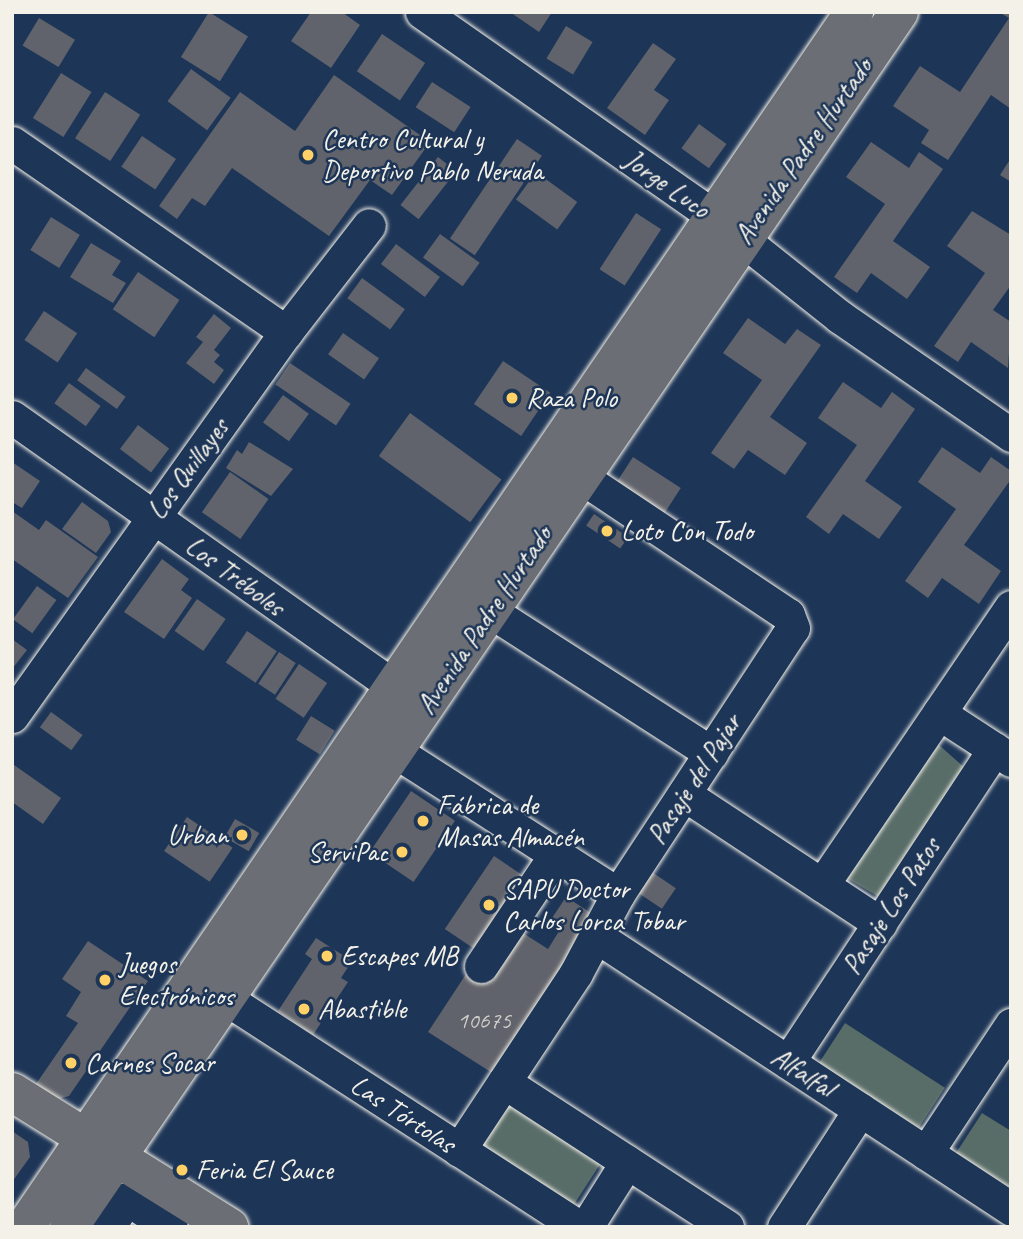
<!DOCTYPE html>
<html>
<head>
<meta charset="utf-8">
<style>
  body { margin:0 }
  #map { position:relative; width:1023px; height:1239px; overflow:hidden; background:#1d3557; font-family:Caveat,sans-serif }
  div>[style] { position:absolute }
  .green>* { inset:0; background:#586c68; transform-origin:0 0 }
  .building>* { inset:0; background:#60636b; transform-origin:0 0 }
  .roads { filter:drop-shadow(0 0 2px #f4f1e8) drop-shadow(0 0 2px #f4f1e8) }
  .minor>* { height:33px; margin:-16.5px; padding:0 16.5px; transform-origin:16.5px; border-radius:16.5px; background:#1d3557 }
  .major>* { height:38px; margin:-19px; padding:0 19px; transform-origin:19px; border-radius:19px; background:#6b6f75 }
  .dots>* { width:19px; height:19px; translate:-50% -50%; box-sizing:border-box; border:4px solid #1d3557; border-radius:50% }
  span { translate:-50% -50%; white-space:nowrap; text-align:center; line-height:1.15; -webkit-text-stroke:5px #1d3557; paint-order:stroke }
  .number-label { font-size:24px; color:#cfcec9 }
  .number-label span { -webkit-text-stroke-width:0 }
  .poi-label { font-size:28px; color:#f4f1e8 }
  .left { translate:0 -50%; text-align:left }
  .right { translate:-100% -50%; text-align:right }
  .street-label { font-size:28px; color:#f4f1e8 }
  .frame { position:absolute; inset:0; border:14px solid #f4f1e8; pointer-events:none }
</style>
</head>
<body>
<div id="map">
  <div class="green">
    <div style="clip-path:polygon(938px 744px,966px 769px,884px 900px,845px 877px)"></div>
    <div style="left:845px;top:1023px;width:119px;height:48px;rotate:33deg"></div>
    <div style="left:502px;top:1095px;width:120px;height:55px;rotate:33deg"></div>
    <div style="clip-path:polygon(982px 1113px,1011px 1131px,1011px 1188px,956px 1153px)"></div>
  </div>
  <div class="building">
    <div style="left:209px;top:12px;width:46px;height:53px;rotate:32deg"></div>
    <div style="clip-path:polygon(311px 12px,342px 12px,360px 25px,331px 68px,291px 41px)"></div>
    <div style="clip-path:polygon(510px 12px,552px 12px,539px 32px)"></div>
    <div style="clip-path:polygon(999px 12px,1011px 12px,1011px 109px,991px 95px,948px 160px,921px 143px,929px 130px,893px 106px,920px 66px,960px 92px,1009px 18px)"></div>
    <div style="left:39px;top:18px;width:42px;height:32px;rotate:31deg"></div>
    <div style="left:566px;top:26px;width:31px;height:38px;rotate:31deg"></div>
    <div style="left:382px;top:34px;width:52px;height:45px;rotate:34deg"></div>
    <div style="clip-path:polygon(653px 43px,676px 59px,654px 90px,669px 100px,645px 135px,607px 108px)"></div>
    <div style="left:191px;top:69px;width:49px;height:40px;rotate:36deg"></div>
    <div style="left:61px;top:73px;width:36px;height:53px;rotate:32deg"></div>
    <div style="clip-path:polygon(334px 75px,430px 142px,392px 195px,370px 180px,329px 236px,232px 168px,205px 206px,192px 198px,177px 219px,159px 206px,240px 92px,295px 131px)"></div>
    <div style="left:432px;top:82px;width:46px;height:30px;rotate:33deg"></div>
    <div style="left:105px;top:92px;width:42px;height:55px;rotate:33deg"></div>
    <div style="left:699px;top:124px;width:34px;height:30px;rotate:36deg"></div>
    <div style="left:142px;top:136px;width:41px;height:37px;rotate:34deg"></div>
    <div style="left:517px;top:139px;width:30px;height:120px;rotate:34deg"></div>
    <div style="clip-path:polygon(871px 142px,909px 168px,919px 152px,943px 169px,893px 241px,930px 267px,907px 299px,871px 273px,857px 293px,834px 277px,885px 204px,846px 177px)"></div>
    <div style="left:438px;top:157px;width:23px;height:61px;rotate:38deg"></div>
    <div style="clip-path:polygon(1011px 158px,1011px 182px,1000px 175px)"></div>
    <div style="left:536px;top:172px;width:51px;height:34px;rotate:36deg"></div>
    <div style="clip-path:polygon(972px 211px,1011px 235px,1011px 285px,993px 310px,1011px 322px,1008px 368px,971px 342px,958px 362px,934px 346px,985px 273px,947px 246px)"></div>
    <div style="left:636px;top:213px;width:30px;height:67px;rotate:33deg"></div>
    <div style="left:51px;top:217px;width:34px;height:39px;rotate:32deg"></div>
    <div style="left:440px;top:234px;width:49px;height:29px;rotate:36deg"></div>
    <div style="clip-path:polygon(91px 243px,121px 261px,112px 275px,126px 283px,113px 303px,70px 277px)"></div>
    <div style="left:396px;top:244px;width:55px;height:25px;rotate:37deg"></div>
    <div style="left:138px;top:272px;width:50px;height:45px;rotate:34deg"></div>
    <div style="left:362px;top:278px;width:53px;height:25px;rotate:36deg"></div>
    <div style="left:44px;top:311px;width:40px;height:35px;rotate:34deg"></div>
    <div style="clip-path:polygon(214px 314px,231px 328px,214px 350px,220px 355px,214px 362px,224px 370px,214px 384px,186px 363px,203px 342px,196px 337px)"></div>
    <div style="clip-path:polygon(748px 318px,785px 344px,797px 329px,821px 345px,770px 417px,807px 443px,785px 475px,748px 450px,734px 469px,711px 453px,762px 380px,723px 353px)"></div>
    <div style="left:343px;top:333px;width:44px;height:26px;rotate:35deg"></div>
    <div style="left:503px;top:361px;width:57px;height:52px;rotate:34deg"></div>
    <div style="left:290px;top:363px;width:73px;height:26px;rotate:34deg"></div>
    <div style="left:86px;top:368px;width:49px;height:15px;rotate:36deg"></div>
    <div style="clip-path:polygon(843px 382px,881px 408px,892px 392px,915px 409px,865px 481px,902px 507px,879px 539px,843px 514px,829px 534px,806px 517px,857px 445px,818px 418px)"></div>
    <div style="left:69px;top:383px;width:39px;height:25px;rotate:36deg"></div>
    <div style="left:283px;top:395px;width:32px;height:34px;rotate:36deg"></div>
    <div style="left:410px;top:413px;width:113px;height:53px;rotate:36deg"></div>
    <div style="left:138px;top:425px;width:39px;height:30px;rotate:37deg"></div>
    <div style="clip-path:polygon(249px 442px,293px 469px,271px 496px,226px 468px,237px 450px,242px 454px)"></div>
    <div style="clip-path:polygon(942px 447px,980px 473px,991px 457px,1011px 471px,1011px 479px,964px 545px,1001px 571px,979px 604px,942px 578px,928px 598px,905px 581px,956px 509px,918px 482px)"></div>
    <div style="left:633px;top:457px;width:57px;height:37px;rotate:33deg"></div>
    <div style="clip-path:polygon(12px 462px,40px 481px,22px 508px,12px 502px)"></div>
    <div style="left:230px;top:472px;width:47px;height:49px;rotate:35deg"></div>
    <div style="clip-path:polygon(82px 502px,108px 521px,111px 532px,96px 553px,62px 529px)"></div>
    <div style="clip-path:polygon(12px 511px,39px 530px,46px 520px,98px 557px,68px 598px,12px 559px)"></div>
    <div style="left:594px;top:514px;width:41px;height:14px;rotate:34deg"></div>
    <div style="clip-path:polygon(162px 559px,189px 579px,181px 590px,192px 598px,164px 639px,124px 612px)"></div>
    <div style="left:37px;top:586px;width:24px;height:41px;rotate:36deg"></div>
    <div style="left:197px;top:599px;width:35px;height:39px;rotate:35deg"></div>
    <div style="left:247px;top:631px;width:36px;height:38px;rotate:34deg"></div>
    <div style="clip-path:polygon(12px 639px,27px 650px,12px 669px)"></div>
    <div style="left:279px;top:652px;width:20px;height:38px;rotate:33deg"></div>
    <div style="left:299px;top:664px;width:34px;height:42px;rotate:34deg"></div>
    <div style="left:51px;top:712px;width:39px;height:19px;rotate:36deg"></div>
    <div style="left:311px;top:716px;width:28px;height:28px;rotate:32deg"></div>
    <div style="clip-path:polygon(14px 765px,61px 798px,43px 824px,12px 802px)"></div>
    <div style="left:411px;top:791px;width:53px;height:74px;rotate:34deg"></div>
    <div style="left:187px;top:817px;width:55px;height:41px;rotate:34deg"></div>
    <div style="left:235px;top:819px;width:28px;height:21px;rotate:30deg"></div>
    <div style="left:494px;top:856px;width:43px;height:88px;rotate:34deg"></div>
    <div style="left:646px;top:868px;width:36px;height:25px;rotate:34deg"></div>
    <div style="clip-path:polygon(566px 897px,599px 918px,497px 1076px,428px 1032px,472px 965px,512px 926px,548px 949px,561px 928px,550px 921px)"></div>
    <div style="clip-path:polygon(316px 938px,352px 961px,341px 978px,348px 982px,313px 1035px,278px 1011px,312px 959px,305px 954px)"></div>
    <div style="clip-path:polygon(88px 941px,148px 981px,69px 1096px,58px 1099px,36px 1084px,78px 1023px,66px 1016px,81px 992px,62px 979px)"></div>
    <div style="clip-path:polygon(12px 1131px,28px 1142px,30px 1157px,12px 1182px)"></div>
  </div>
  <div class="roads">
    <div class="minor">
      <div style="left:422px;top:12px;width:355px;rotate:35deg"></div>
      <div style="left:713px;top:216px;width:162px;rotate:38.5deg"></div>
      <div style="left:840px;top:317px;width:208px;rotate:34.6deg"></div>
      <div style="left:12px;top:143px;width:333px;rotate:34.6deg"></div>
      <div style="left:12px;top:417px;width:494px;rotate:35.2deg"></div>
      <div style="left:490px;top:611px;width:263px;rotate:32.7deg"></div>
      <div style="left:939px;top:713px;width:86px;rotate:33.1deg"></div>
      <div style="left:12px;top:716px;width:472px;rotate:-54.5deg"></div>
      <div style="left:286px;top:332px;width:135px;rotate:-52.2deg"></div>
      <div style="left:373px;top:737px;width:291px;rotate:32.7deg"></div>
      <div style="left:684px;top:794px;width:235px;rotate:33.4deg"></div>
      <div style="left:822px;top:885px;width:336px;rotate:-55.8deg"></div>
      <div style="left:596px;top:936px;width:497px;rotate:33.3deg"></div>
      <div style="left:481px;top:966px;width:135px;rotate:-56.2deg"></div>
      <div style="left:228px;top:1000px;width:418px;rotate:32.9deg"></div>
      <div style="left:788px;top:1062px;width:375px;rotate:-56.6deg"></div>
      <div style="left:504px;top:1082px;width:266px;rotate:33deg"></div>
      <div style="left:459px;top:1150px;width:212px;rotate:-56.5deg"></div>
      <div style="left:576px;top:973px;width:89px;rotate:-62deg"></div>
      <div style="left:618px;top:894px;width:318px;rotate:-56.7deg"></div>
      <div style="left:793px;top:628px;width:14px;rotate:-111deg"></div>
      <div style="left:788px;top:615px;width:249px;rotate:-146.3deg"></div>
      <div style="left:926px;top:1153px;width:154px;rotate:-56.4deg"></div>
      <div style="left:108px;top:1227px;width:34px;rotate:-56deg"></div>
      <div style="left:127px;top:1199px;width:52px;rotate:32.5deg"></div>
      <div style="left:586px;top:1227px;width:77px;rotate:-57.8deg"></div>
      <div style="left:784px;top:1227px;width:140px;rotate:-57deg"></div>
    </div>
    <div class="major">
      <div style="left:12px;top:1092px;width:256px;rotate:31.9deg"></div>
      <div style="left:25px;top:1227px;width:1471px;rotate:-55.69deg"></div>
      <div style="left:69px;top:1227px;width:1471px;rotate:-55.66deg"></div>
    </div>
  </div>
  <div class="dots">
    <div style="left:308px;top:155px;background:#ffd166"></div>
    <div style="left:512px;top:398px;background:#ffd166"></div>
    <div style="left:607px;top:531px;background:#ffd166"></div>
    <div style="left:423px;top:821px;background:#ffd166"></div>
    <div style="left:242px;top:835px;background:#ffd166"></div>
    <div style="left:402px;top:852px;background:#ffd166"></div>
    <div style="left:489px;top:905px;background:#ffd166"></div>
    <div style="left:327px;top:956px;background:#ffd166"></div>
    <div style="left:105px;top:980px;background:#ffd166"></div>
    <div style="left:304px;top:1009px;background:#ffd166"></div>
    <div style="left:71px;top:1063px;background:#ffd166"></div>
    <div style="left:182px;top:1170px;background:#ffd166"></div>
  </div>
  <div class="number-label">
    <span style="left:484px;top:1021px">10675</span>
  </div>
  <div class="poi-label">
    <span class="left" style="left:322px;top:155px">Centro Cultural y<br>Deportivo Pablo Neruda</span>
    <span class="left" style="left:526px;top:398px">Raza Polo</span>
    <span class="left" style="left:621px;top:531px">Loto Con Todo</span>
    <span class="left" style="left:437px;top:821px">Fábrica de<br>Masas Almacén</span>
    <span class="right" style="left:228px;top:835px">Urban</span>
    <span class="right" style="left:388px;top:852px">ServiPac</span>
    <span class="left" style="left:503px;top:905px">SAPU Doctor<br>Carlos Lorca Tobar</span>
    <span class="left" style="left:341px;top:956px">Escapes MB</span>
    <span class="left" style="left:119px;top:980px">Juegos<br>Electrónicos</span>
    <span class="left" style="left:318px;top:1009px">Abastible</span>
    <span class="left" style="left:85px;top:1063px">Carnes Socar</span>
    <span class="left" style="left:196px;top:1170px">Feria El Sauce</span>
  </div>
  <div class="street-label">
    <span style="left:803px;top:151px;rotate:-55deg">Avenida Padre Hurtado</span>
    <span style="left:667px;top:184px;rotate:35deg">Jorge Luco</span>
    <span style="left:188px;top:469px;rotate:-54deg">Los Quillayes</span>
    <span style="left:235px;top:576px;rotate:36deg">Los Tréboles</span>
    <span style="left:484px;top:620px;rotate:-56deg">Avenida Padre Hurtado</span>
    <span style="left:694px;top:779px;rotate:-57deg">Pasaje del Pajar</span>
    <span style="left:891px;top:906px;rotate:-57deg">Pasaje Los Patos</span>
    <span style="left:803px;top:1072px;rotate:33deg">Alfalfal</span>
    <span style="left:403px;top:1114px;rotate:33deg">Las Tórtolas</span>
  </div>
  <div class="frame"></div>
</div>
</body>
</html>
